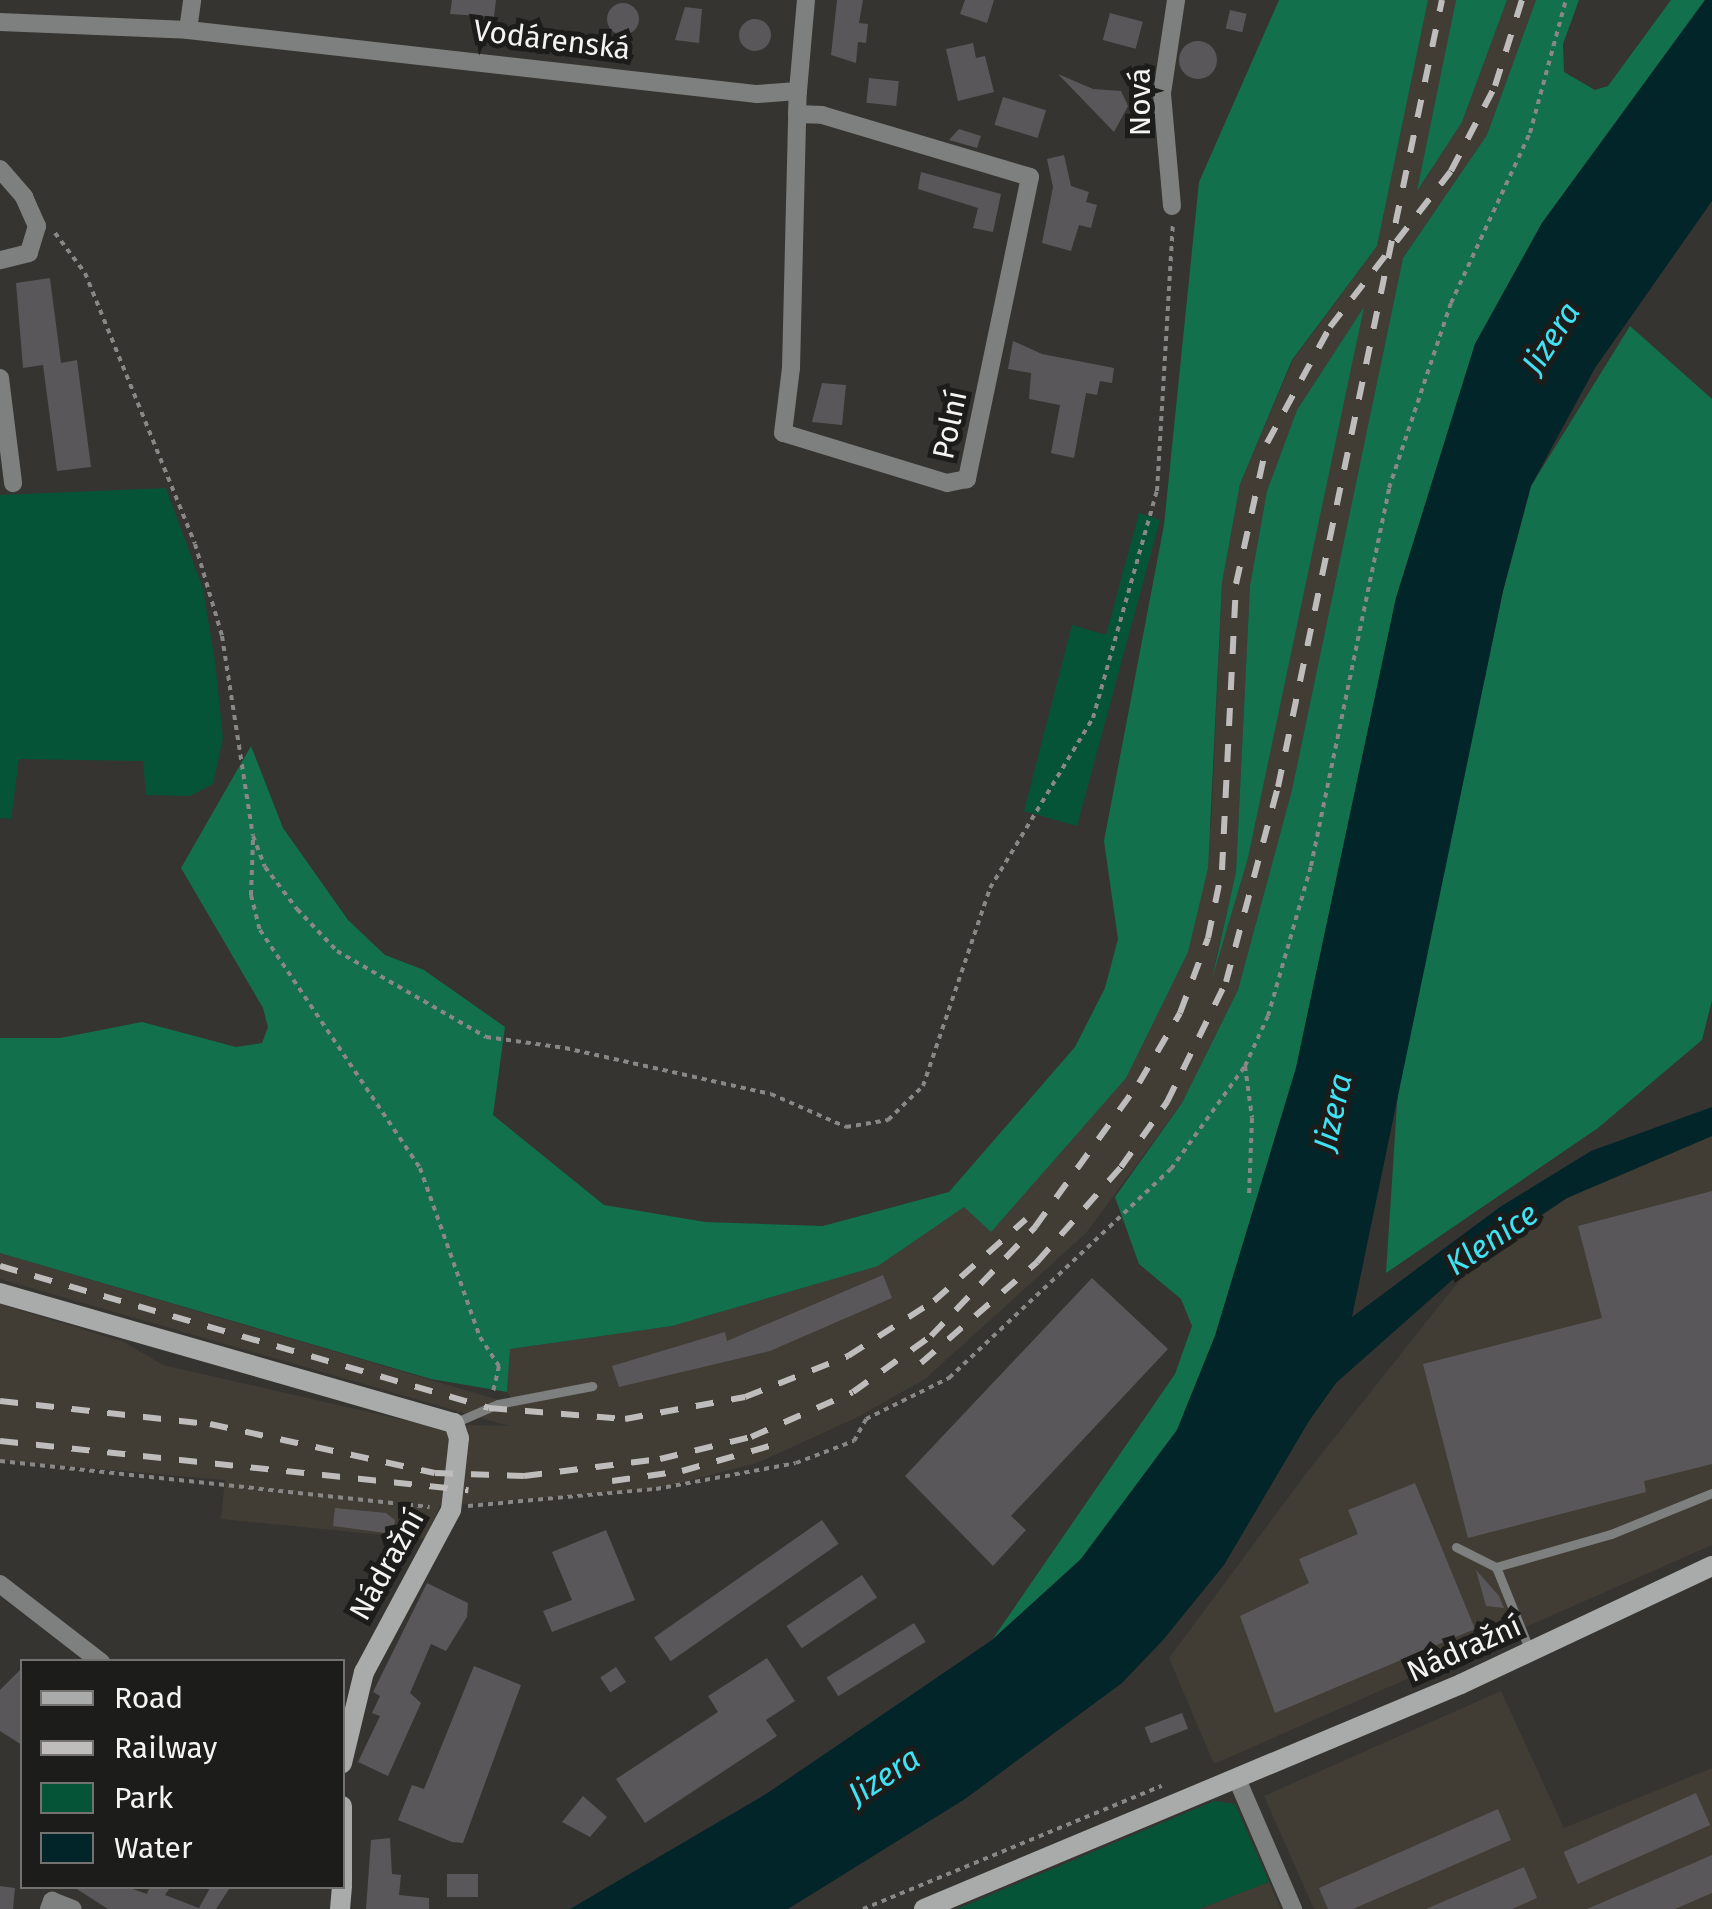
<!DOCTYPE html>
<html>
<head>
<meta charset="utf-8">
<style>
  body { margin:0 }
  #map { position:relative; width:1712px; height:1909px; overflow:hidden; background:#353431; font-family:"Fira Sans",sans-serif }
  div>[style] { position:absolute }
  .built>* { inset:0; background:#413d35 }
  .green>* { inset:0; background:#065438 }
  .forest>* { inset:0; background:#12704d }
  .water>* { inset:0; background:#022529 }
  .building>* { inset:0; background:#59575a; transform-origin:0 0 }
  .round { border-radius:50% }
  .path>* { height:4px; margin-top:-2px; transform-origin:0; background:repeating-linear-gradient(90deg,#898886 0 5px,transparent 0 10px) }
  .lane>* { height:9px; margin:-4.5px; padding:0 4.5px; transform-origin:4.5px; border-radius:4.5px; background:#7e807f }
  .street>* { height:18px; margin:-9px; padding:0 9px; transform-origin:9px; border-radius:9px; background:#7e807f }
  .secondary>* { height:20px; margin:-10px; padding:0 10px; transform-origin:10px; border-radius:10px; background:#a8aba9 }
  .rail>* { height:6px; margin-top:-3px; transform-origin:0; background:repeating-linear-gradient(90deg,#bebdbc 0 18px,transparent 0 36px) }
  span { translate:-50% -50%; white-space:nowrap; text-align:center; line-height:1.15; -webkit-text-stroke:10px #1c1c1a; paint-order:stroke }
  .street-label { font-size:30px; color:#f5f4f3 }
  .water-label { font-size:32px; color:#41e1f4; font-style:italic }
  .legend { position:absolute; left:20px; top:1659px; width:325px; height:230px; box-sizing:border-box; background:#1c1c1a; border:2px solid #737271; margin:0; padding:12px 18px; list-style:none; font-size:30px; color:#f5f4f3 }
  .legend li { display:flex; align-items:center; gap:20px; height:50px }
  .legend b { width:50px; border:2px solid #737271 }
</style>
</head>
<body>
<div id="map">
  <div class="built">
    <div style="clip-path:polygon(evenodd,1428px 0,1456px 0,1418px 189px,1462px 122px,1507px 0,1536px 0,1487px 135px,1403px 258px,1292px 790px,1238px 990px,1182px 1103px,1086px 1233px,925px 1379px,858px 1417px,757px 1463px,660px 1488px,440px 1506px,425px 1539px,221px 1519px,225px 1480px,0 1460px,0 1304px,124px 1342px,163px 1365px,421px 1424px,509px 1426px,0 1279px,0 1253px,516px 1405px,507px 1392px,510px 1349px,672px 1326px,877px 1266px,964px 1207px,991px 1232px,1211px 828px,1222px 583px,1240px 484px,1293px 360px,1377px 246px,1428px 0,1363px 309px,1248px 858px,1213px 971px,1236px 872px,1250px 586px,1267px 491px,1297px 410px,1363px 309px)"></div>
    <div style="clip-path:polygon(1712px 1136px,1712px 1545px,1214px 1764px,1169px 1658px,1308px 1471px,1477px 1258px,1567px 1198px)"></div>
    <div style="clip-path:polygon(1501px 1691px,1564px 1828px,1712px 1768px,1712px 1909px,1314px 1909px,1264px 1796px)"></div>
    <div style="clip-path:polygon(1269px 1882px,1281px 1909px,1199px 1909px)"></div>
  </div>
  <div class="green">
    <div style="clip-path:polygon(166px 488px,203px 589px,215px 661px,223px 738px,213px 784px,190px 796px,146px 795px,143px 761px,19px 759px,11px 819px,0 818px,0 495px)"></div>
    <div style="clip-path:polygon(1139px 513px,1160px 520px,1077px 826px,1024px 811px,1072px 625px,1106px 635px)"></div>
    <div style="clip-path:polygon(1214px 1801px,1235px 1804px,1269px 1882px,1199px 1909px,957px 1909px)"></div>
  </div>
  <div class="forest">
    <div style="clip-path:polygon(1279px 0,1428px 0,1377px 246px,1292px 360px,1240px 484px,1222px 583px,1208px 868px,1188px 952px,1126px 1078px,991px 1232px,964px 1207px,878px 1266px,672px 1326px,510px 1349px,507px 1392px,431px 1379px,0 1253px,0 1038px,60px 1038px,142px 1022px,236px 1047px,262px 1043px,268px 1027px,263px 1008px,181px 868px,251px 746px,283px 828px,348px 920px,385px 955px,424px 970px,505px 1027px,493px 1115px,604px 1205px,705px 1222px,823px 1226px,949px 1192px,1075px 1047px,1105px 988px,1118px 939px,1104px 841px,1164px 525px,1199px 182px)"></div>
    <div style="clip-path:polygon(1456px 0,1507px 0,1462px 122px,1417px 191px)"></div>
    <div style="clip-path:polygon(1536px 0,1579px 0,1563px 44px,1564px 72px,1595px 90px,1608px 86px,1671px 0,1705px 0,1542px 223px,1475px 344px,1396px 598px,1296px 1068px,1215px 1336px,1177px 1430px,1081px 1559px,992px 1640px,1175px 1374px,1192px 1326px,1181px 1299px,1139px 1264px,1115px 1197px,1182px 1103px,1238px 990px,1292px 790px,1403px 258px,1487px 135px)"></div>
    <div style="clip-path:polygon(1364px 307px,1248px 858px,1212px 979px,1236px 872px,1250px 586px,1267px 491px,1297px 410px)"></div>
    <div style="clip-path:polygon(1630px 326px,1712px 399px,1712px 1000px,1702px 1040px,1598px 1128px,1386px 1273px,1398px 1089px,1503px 591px,1531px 486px)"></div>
  </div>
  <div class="water">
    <div style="clip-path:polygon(1705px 0,1712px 0,1712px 201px,1595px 368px,1531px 486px,1503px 591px,1352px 1317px,1500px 1207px,1591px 1151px,1712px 1107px,1712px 1136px,1567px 1198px,1477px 1258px,1380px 1344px,1336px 1383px,1309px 1421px,1224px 1565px,1163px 1640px,1122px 1683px,965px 1799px,788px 1909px,570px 1909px,766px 1794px,992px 1640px,1081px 1559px,1177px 1430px,1215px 1336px,1296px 1068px,1396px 598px,1475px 344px,1542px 223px)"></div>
  </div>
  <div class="building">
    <div style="clip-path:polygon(452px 0,496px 0,494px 17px,450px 14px)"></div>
    <div style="clip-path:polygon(837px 0,863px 0,859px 23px,868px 24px,867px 34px,866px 43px,858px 42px,856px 63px,831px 55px)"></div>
    <div style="clip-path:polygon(965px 0,994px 0,987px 23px,960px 14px)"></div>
    <div class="round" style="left:607px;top:3px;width:32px;height:32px"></div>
    <div style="clip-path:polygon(685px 7px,702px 9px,699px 43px,675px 40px)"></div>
    <div style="left:1230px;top:10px;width:17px;height:19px;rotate:13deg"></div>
    <div style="left:1110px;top:13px;width:34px;height:28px;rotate:15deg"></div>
    <div class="round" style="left:739px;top:19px;width:32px;height:32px"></div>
    <div class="round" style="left:1179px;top:41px;width:38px;height:38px"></div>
    <div style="clip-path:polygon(973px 43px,976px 58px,985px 56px,994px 92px,958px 101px,946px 49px)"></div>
    <div style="clip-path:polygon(1058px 74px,1093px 89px,1121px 91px,1128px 106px,1114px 132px)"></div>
    <div style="left:869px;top:78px;width:30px;height:25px;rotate:6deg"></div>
    <div style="left:1003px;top:97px;width:45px;height:29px;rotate:17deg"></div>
    <div style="clip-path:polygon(959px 129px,981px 136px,977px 148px,949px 140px)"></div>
    <div style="clip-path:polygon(1064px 155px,1071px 186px,1089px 192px,1086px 202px,1097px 205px,1091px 228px,1079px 225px,1071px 251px,1042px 243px,1053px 187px,1047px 159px)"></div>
    <div style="clip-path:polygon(921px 172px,1001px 194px,993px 232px,973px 228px,978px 208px,918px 189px)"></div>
    <div style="clip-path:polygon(50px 278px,61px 363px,77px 360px,91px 467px,57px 471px,43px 365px,23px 368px,16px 283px)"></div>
    <div style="clip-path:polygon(1013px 341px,1042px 354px,1114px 368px,1112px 383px,1100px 381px,1097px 395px,1086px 393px,1074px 458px,1051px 453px,1060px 405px,1029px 399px,1031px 373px,1008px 369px)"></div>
    <div style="clip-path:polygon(822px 383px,846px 385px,842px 425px,812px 422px)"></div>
    <div style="clip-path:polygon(1712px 1191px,1712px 1464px,1644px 1481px,1646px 1492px,1468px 1538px,1423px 1364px,1602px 1318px,1578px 1226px)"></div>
    <div style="clip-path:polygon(883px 1275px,892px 1298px,770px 1351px,619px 1387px,612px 1366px,725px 1332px,727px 1341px)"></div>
    <div style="clip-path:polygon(1092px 1278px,1168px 1349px,1011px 1516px,1026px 1530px,993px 1566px,905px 1476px)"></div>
    <div style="clip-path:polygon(1415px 1483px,1475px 1629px,1275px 1713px,1240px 1616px,1309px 1583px,1299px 1559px,1358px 1534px,1348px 1510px)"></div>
    <div style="clip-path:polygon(335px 1508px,386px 1513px,395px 1520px,393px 1534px,333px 1526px)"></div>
    <div style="left:822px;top:1520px;width:29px;height:205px;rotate:55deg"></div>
    <div style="clip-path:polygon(606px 1530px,635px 1600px,552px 1632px,543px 1611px,572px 1600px,552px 1552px)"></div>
    <div style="clip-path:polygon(1476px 1570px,1499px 1596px,1504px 1608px,1486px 1606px)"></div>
    <div style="left:862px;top:1575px;width:27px;height:91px;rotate:56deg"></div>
    <div style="clip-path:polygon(427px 1583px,468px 1603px,467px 1617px,446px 1651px,431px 1644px,410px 1693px,421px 1703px,388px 1776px,358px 1762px,380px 1716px,372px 1713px,380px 1696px,373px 1692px)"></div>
    <div style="left:914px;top:1623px;width:22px;height:103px;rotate:58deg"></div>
    <div style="clip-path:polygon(767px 1658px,795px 1701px,766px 1720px,777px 1736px,645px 1823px,616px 1779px,718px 1712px,708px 1696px)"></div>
    <div style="clip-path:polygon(474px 1666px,521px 1685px,463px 1843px,452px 1842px,398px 1820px,412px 1785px,424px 1789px)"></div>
    <div style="left:616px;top:1667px;width:18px;height:19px;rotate:56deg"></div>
    <div style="clip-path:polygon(22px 1668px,22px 1745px,0 1731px,0 1690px)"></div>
    <div style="left:1182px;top:1713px;width:17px;height:40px;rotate:69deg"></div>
    <div style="left:1696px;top:1793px;width:35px;height:145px;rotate:66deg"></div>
    <div style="clip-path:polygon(583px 1796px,607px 1817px,590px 1837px,562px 1822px)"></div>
    <div style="clip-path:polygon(1498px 1809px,1511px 1840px,1353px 1909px,1328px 1909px,1319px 1888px)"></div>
    <div style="clip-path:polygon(390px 1838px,392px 1874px,401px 1875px,399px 1895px,429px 1898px,429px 1909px,366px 1909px,371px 1840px)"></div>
    <div style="clip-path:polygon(1712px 1855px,1712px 1893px,1675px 1909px,1587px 1909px)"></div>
    <div style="clip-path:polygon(1524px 1867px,1537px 1898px,1512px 1909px,1426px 1909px)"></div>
    <div style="left:478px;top:1874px;width:23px;height:31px;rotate:90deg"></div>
    <div style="clip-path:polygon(0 1886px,15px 1888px,13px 1909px,0 1909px)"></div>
    <div style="clip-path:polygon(72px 1886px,124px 1886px,147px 1894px,150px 1886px,171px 1886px,165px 1895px,199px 1908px,211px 1886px,231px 1886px,216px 1909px,108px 1909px)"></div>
  </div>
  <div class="path">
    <div style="left:55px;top:233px;width:50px;rotate:53.1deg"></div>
    <div style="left:85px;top:273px;width:292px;rotate:67.9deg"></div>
    <div style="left:195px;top:544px;width:96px;rotate:73.6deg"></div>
    <div style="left:222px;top:636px;width:202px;rotate:81.2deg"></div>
    <div style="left:253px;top:836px;width:33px;rotate:69deg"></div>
    <div style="left:265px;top:867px;width:53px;rotate:52.7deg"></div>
    <div style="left:297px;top:909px;width:58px;rotate:46.4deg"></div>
    <div style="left:337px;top:951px;width:172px;rotate:30deg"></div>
    <div style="left:486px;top:1037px;width:80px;rotate:7.9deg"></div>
    <div style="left:565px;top:1048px;width:211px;rotate:12.6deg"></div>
    <div style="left:771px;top:1094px;width:82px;rotate:23.7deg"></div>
    <div style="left:846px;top:1127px;width:43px;rotate:-9.5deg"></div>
    <div style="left:888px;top:1120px;width:49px;rotate:-44.2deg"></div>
    <div style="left:923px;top:1086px;width:209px;rotate:-71.3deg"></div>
    <div style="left:990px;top:888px;width:199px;rotate:-58.8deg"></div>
    <div style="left:1093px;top:718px;width:236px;rotate:-74.3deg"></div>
    <div style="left:1157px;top:491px;width:268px;rotate:-86.6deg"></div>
    <div style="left:253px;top:840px;width:55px;rotate:92.1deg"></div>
    <div style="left:251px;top:895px;width:36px;rotate:76deg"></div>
    <div style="left:260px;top:930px;width:287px;rotate:56.1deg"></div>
    <div style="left:420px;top:1168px;width:179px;rotate:70.5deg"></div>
    <div style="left:480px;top:1337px;width:35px;rotate:57deg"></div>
    <div style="left:499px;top:1366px;width:27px;rotate:103deg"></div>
    <div style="left:1245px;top:1066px;width:52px;rotate:82.3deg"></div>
    <div style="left:1252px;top:1118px;width:79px;rotate:92.2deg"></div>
    <div style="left:0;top:1461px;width:432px;rotate:6.1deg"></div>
    <div style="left:468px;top:1506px;width:189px;rotate:-5.2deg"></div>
    <div style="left:656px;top:1489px;width:142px;rotate:-10.5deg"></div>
    <div style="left:796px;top:1463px;width:62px;rotate:-20.8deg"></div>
    <div style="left:854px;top:1441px;width:25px;rotate:-61deg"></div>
    <div style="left:866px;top:1419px;width:93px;rotate:-26.3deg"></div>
    <div style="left:949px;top:1378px;width:305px;rotate:-43.3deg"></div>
    <div style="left:1171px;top:1169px;width:127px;rotate:-54.3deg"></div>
    <div style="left:1245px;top:1066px;width:55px;rotate:-65.3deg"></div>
    <div style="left:1268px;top:1016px;width:156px;rotate:-74deg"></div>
    <div style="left:1311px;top:866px;width:386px;rotate:-78.3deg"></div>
    <div style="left:1389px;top:488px;width:195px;rotate:-71.5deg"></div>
    <div style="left:1451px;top:303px;width:187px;rotate:-65.1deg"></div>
    <div style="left:1530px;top:133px;width:138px;rotate:-74.9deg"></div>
    <div style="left:863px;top:1909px;width:323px;rotate:-22.4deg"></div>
  </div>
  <div class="lane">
    <div style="left:454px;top:1423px;width:48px;rotate:-23.4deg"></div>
    <div style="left:498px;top:1404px;width:96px;rotate:-10.8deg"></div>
    <div style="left:1456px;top:1547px;width:45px;rotate:26.6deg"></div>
    <div style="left:1496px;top:1567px;width:120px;rotate:-16deg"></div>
    <div style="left:1611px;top:1534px;width:109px;rotate:-22.1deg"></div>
    <div style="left:1496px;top:1567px;width:91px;rotate:68deg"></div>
  </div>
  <div class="street">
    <div style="left:0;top:22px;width:188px;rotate:2.4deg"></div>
    <div style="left:188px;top:30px;width:573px;rotate:6.42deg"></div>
    <div style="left:757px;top:94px;width:41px;rotate:-4.2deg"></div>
    <div style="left:188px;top:30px;width:30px;rotate:-82deg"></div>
    <div style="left:797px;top:114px;width:25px;rotate:2deg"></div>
    <div style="left:822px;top:115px;width:217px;rotate:16.6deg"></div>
    <div style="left:1030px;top:177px;width:309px;rotate:101.8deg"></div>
    <div style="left:967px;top:479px;width:20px;rotate:169deg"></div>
    <div style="left:947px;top:483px;width:171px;rotate:-163deg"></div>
    <div style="left:783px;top:433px;width:65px;rotate:-83deg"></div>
    <div style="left:791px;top:368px;width:254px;rotate:-88.6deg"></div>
    <div style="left:797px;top:114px;width:23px;rotate:-88deg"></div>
    <div style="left:798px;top:91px;width:91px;rotate:-85deg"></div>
    <div style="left:0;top:169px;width:37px;rotate:49deg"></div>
    <div style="left:24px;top:197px;width:32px;rotate:66deg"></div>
    <div style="left:37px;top:226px;width:28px;rotate:107deg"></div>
    <div style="left:29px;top:253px;width:30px;rotate:166deg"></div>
    <div style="left:1172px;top:206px;width:113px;rotate:-95.1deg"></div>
    <div style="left:1162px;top:93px;width:94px;rotate:-81.4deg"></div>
    <div style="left:0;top:378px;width:106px;rotate:82.9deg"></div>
    <div style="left:0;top:1584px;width:128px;rotate:37.7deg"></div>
    <div style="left:1237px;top:1779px;width:142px;rotate:66.7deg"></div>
    <div style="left:49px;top:1909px;width:9px;rotate:-69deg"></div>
    <div style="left:52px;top:1901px;width:22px;rotate:21deg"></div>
  </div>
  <div class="secondary">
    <div style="left:0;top:1293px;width:472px;rotate:16deg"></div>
    <div style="left:454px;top:1423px;width:16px;rotate:72deg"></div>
    <div style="left:459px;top:1438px;width:72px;rotate:96.3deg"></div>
    <div style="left:451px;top:1510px;width:184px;rotate:118.2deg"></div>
    <div style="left:364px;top:1672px;width:94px;rotate:103.6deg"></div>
    <div style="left:342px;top:1806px;width:76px;rotate:90deg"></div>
    <div style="left:340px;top:1909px;width:23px;rotate:-85deg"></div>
    <div style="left:924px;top:1909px;width:582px;rotate:-22.73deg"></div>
    <div style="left:1461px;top:1684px;width:277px;rotate:-25.2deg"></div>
  </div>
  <div class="rail">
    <div style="left:0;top:1266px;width:509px;rotate:16.19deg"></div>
    <div style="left:489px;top:1408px;width:136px;rotate:4.6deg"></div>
    <div style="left:625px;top:1419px;width:122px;rotate:-10.4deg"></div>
    <div style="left:745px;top:1397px;width:111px;rotate:-21.7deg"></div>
    <div style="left:848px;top:1356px;width:102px;rotate:-32.6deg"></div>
    <div style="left:934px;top:1301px;width:123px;rotate:-41.7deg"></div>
    <div style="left:921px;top:1363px;width:154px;rotate:-41deg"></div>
    <div style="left:1037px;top:1262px;width:127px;rotate:-48.5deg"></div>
    <div style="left:1121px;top:1167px;width:80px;rotate:-54.7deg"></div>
    <div style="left:1167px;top:1102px;width:134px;rotate:-63.8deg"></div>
    <div style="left:1226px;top:982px;width:202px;rotate:-75.1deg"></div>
    <div style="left:1278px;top:787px;width:804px;rotate:-78.23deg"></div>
    <div style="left:0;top:1401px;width:211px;rotate:6.3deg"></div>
    <div style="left:210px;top:1424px;width:230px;rotate:12.3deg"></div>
    <div style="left:435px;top:1473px;width:89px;rotate:1.9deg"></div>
    <div style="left:524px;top:1476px;width:137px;rotate:-7.1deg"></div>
    <div style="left:660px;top:1459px;width:94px;rotate:-13.6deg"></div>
    <div style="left:751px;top:1437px;width:111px;rotate:-23.8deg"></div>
    <div style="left:853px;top:1392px;width:96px;rotate:-35.7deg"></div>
    <div style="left:931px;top:1336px;width:151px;rotate:-46.3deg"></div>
    <div style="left:1035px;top:1227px;width:178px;rotate:-54.2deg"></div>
    <div style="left:1139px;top:1083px;width:81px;rotate:-59.6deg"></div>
    <div style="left:1180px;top:1013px;width:80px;rotate:-69.5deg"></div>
    <div style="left:1208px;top:938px;width:69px;rotate:-78.4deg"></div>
    <div style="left:1222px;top:870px;width:286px;rotate:-87.2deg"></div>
    <div style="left:1236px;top:584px;width:144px;rotate:-77.6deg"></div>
    <div style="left:1267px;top:443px;width:132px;rotate:-61.5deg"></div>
    <div style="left:1330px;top:327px;width:197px;rotate:-52.2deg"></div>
    <div style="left:1451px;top:171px;width:96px;rotate:-62.6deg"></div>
    <div style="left:1495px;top:86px;width:90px;rotate:-72.6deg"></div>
    <div style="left:0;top:1441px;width:471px;rotate:6deg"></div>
    <div style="left:612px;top:1481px;width:71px;rotate:-8.1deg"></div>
    <div style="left:682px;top:1471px;width:95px;rotate:-15.9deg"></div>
  </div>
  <div class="street-label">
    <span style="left:552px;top:40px;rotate:7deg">Vodárenská</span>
    <span style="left:1140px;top:102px;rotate:-90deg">Nová</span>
    <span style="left:950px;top:425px;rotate:-78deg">Polní</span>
    <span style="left:387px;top:1565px;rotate:-61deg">Nádražní</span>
    <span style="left:1464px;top:1649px;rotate:-24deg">Nádražní</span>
  </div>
  <div class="water-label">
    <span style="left:1551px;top:338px;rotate:-57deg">Jizera</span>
    <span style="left:1333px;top:1112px;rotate:-77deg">Jizera</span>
    <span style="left:1492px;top:1239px;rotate:-34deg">Klenice</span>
    <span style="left:884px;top:1776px;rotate:-33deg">Jizera</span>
  </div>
  <ul class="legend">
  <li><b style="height:12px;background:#a8aba9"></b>Road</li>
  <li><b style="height:12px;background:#bebdbc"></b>Railway</li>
  <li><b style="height:28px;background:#065438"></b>Park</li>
  <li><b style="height:28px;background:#022529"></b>Water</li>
  </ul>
</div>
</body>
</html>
